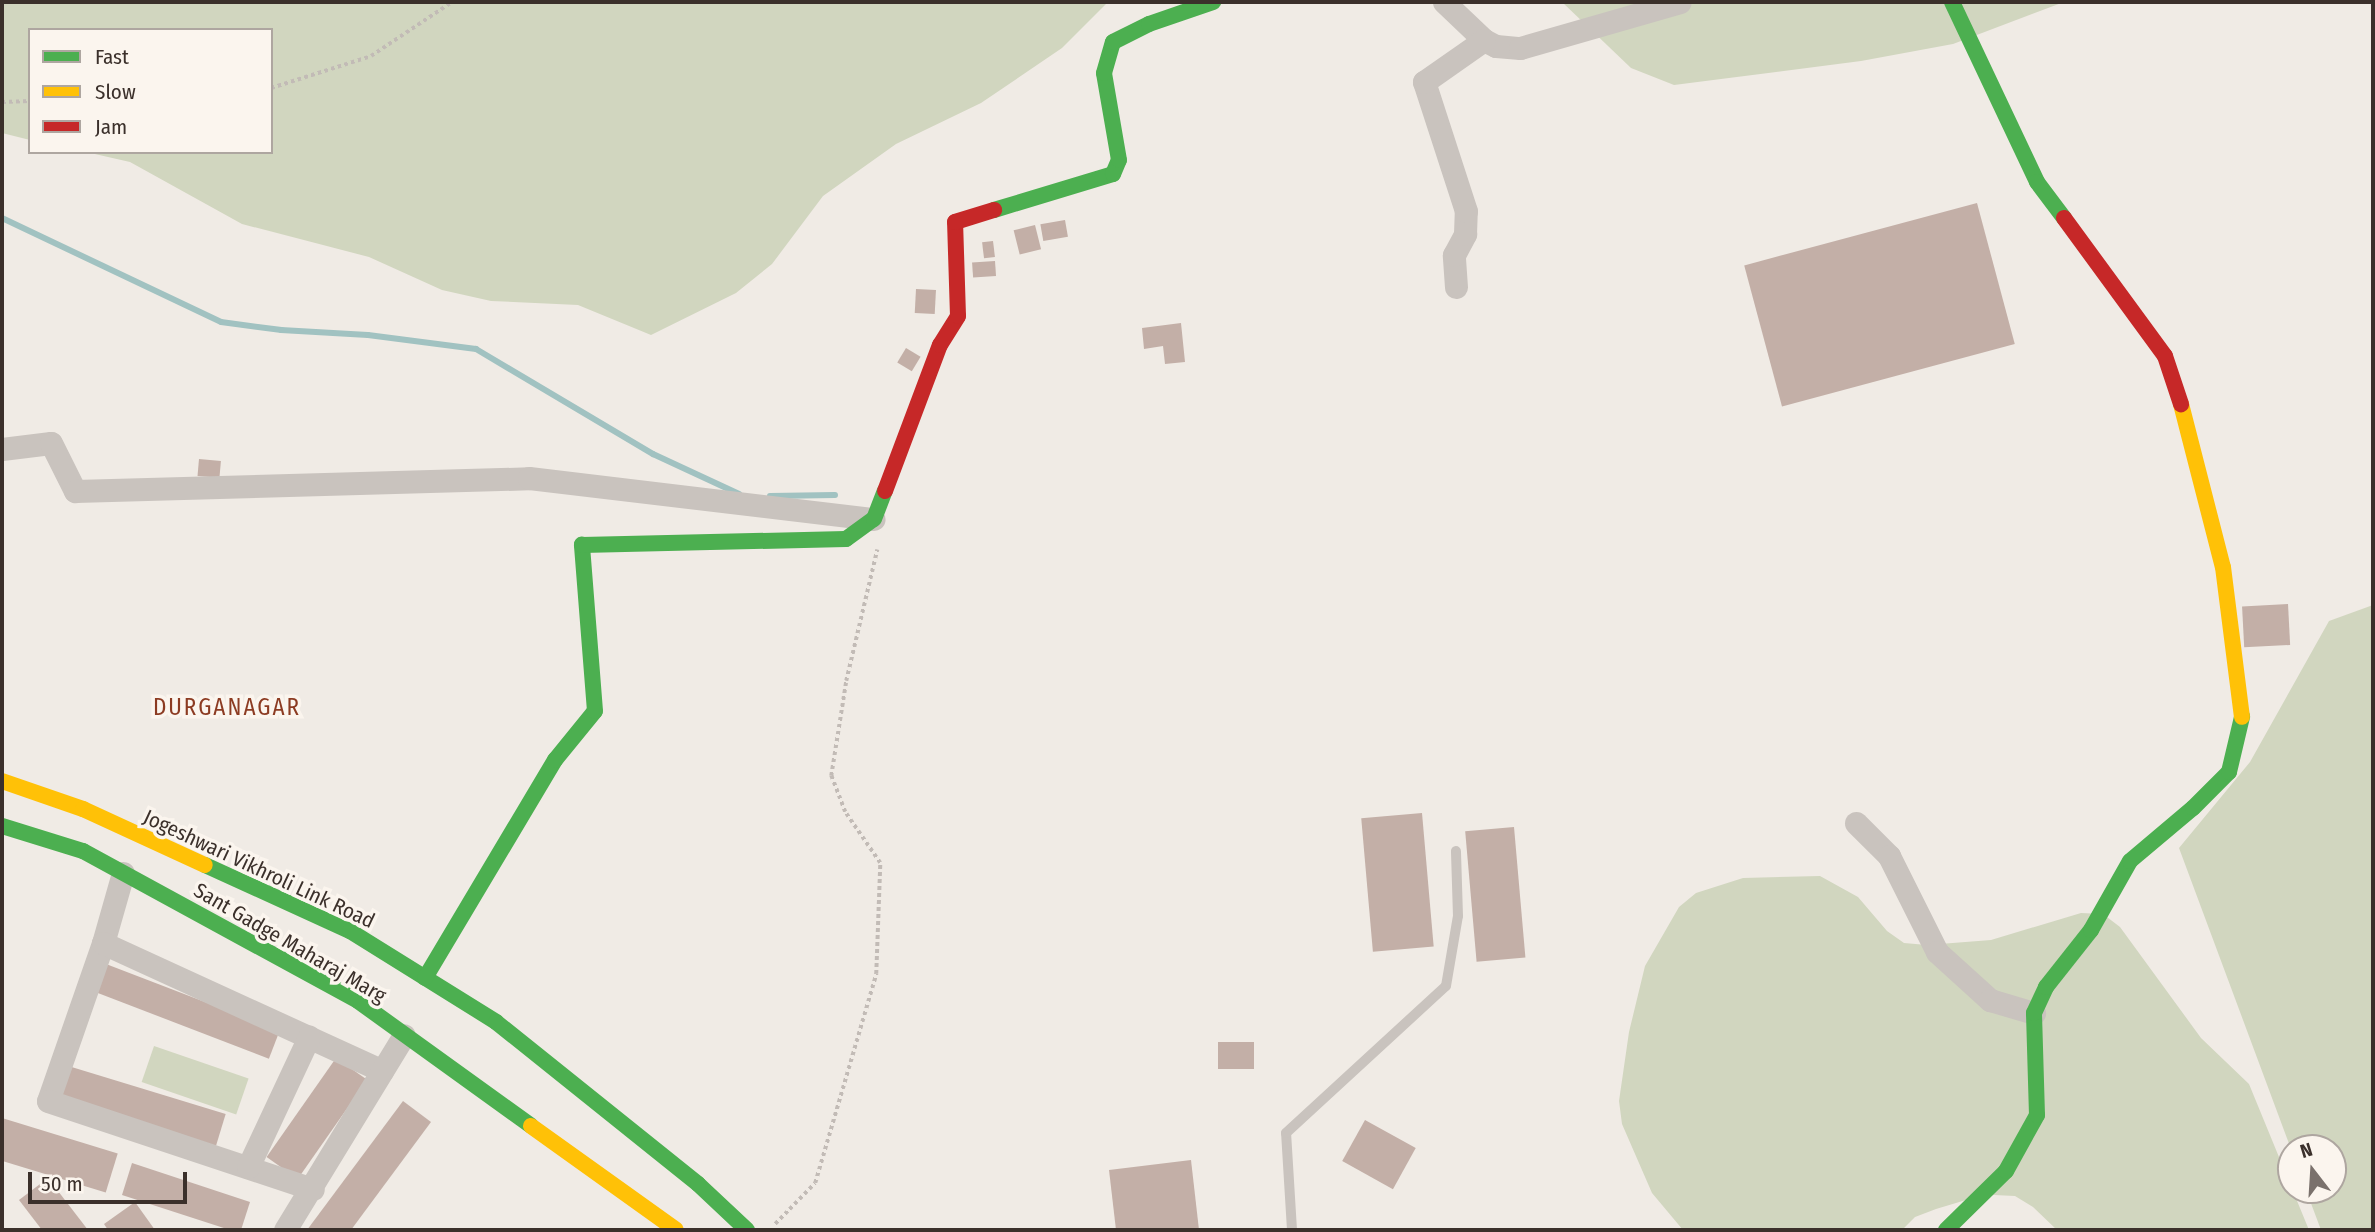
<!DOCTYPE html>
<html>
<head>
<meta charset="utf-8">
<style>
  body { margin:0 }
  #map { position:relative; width:2375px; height:1232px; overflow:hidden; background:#f0ebe5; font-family:"Fira Sans Condensed",sans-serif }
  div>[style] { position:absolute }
  .green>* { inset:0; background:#d1d6bf; transform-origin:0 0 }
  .stream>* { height:6px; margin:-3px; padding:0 3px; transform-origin:3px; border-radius:3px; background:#a1c2c1 }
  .building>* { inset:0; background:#c3afa7; transform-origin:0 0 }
  .path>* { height:3.5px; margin-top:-1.75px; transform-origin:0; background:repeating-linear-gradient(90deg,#c2bbb6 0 3.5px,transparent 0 7px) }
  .lane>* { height:10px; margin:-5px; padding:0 5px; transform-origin:5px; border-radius:5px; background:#c9c3be }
  .street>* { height:23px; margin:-11.5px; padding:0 11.5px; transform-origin:11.5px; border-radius:11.5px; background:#c9c3be }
  .fast>* { height:16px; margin:-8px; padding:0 8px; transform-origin:8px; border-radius:8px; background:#4caf50 }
  .slow>* { height:16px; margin:-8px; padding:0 8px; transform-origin:8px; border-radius:8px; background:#ffc107 }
  .jam>* { height:16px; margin:-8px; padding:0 8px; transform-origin:8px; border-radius:8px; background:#c62828 }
  span { translate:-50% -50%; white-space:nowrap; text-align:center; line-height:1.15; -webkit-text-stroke:7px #fbf5ee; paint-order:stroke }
  .street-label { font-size:21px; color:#3b302b }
  .neighbourhood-label { font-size:23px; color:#8c3b22; letter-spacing:2px }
  .frame { position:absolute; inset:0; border:4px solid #3b302b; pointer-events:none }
  .legend { position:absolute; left:28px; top:28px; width:245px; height:126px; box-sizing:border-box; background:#fbf5ee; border:2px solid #aea6a0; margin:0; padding:9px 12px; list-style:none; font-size:21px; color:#3b302b }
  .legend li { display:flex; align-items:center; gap:14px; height:35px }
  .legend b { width:35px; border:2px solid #aea6a0 }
  .north { position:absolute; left:2277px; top:1134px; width:70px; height:70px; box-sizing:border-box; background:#fbf5ee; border:2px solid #aea6a0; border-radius:50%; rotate:343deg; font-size:19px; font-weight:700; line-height:28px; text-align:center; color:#3b302b }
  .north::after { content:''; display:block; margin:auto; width:24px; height:32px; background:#7a716c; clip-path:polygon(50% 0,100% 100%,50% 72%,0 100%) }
  .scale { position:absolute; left:28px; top:1172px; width:159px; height:32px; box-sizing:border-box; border:4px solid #3b302b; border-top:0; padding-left:9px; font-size:21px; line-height:24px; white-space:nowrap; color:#3b302b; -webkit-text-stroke:5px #fbf5ee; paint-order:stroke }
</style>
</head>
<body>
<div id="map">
  <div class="green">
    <div style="clip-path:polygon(2px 2px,665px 2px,670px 4px,1108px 2px,1062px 48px,981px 103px,896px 144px,823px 196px,772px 264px,736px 293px,651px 335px,578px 305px,491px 301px,442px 290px,369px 257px,242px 224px,130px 162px,86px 152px,271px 152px,271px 30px,30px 30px,30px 140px,2px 133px)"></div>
    <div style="clip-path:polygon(1562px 2px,2064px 2px,1953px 44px,1861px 61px,1674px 85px,1631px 68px)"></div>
    <div style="clip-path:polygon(2373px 605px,2373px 1230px,2321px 1230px,2306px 1190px,2333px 1190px,2333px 1148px,2291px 1149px,2179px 848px,2250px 762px,2329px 621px)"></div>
    <div style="clip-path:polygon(1820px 876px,1858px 897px,1887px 931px,1904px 943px,1927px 945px,1991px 940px,2081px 913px,2103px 914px,2120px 927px,2201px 1038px,2249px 1084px,2309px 1230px,2057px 1230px,2033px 1207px,2015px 1196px,1994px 1195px,1976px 1197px,1936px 1209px,1915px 1217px,1902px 1230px,1683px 1230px,1652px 1193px,1622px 1124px,1619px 1101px,1629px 1032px,1645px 966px,1679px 907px,1696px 893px,1743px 878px)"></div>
    <div style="left:154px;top:1046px;width:100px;height:38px;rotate:19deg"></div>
  </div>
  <div class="stream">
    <div style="left:2px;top:218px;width:242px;rotate:25.4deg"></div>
    <div style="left:221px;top:322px;width:61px;rotate:7.6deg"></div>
    <div style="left:281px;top:330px;width:87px;rotate:3.3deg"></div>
    <div style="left:368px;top:335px;width:109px;rotate:7.4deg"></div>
    <div style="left:476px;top:349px;width:206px;rotate:30.7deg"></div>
    <div style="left:653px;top:454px;width:95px;rotate:24.9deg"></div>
    <div style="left:770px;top:496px;width:65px;rotate:-0.9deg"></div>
  </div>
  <div class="building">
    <div style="left:1977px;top:203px;width:146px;height:241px;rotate:75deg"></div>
    <div style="left:1065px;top:220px;width:17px;height:25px;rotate:80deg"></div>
    <div style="left:1035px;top:225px;width:25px;height:22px;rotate:76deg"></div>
    <div style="left:993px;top:241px;width:16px;height:11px;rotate:83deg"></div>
    <div style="left:995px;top:261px;width:15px;height:23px;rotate:86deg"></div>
    <div style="left:916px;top:289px;width:20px;height:24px;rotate:3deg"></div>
    <div style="clip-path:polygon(1181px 323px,1185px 362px,1165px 364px,1163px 346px,1144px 349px,1142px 328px)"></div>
    <div style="left:906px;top:348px;width:17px;height:17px;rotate:31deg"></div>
    <div style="left:199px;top:459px;width:22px;height:17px;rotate:5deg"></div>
    <div style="left:2288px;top:604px;width:41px;height:46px;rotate:87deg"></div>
    <div style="left:1422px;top:813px;width:134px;height:61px;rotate:85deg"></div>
    <div style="left:1514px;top:827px;width:131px;height:49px;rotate:85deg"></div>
    <div style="left:106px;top:964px;width:186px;height:30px;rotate:21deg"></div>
    <div style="left:1218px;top:1042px;width:36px;height:27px"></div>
    <div style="left:336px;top:1058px;width:38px;height:121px;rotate:35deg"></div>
    <div style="left:65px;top:1065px;width:168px;height:33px;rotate:17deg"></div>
    <div style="clip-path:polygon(403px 1101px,431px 1122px,351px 1230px,307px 1230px)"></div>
    <div style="left:2px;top:1118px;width:121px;height:41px;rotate:17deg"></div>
    <div style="left:1365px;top:1120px;width:58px;height:47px;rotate:29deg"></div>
    <div style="clip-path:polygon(1191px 1160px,1199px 1230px,1116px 1230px,1109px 1170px)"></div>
    <div style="clip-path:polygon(132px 1163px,250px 1202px,241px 1230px,230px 1230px,122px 1195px)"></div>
    <div style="clip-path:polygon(48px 1178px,88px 1230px,42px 1230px,19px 1200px)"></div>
    <div style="clip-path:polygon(135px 1202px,155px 1230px,108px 1230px,104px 1224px)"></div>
  </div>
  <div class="path">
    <div style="left:271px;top:88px;width:105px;rotate:-17.7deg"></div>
    <div style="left:371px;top:56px;width:97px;rotate:-33.7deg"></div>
    <div style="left:2px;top:102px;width:28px;rotate:-2deg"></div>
    <div style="left:775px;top:1224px;width:57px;rotate:-45.7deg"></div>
    <div style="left:815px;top:1183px;width:218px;rotate:-73.7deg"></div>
    <div style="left:876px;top:974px;width:111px;rotate:-87.9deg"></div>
    <div style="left:880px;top:863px;width:62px;rotate:-124.5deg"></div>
    <div style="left:845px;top:812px;width:39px;rotate:-111deg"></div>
    <div style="left:831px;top:776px;width:96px;rotate:-81deg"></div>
    <div style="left:846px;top:681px;width:135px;rotate:-76.7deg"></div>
  </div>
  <div class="lane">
    <div style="left:1292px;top:1230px;width:97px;rotate:-93.5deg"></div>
    <div style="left:1286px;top:1133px;width:217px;rotate:-42.6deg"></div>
    <div style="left:1446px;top:986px;width:71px;rotate:-80.3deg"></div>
    <div style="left:1458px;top:916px;width:65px;rotate:-91.8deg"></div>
  </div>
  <div class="street">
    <div style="left:1444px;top:2px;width:55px;rotate:43.5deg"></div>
    <div style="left:1484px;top:40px;width:13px;rotate:27deg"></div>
    <div style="left:1496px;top:46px;width:24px;rotate:5deg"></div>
    <div style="left:1520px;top:48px;width:166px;rotate:-16deg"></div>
    <div style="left:1456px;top:287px;width:32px;rotate:-94deg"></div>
    <div style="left:1454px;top:255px;width:24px;rotate:-62deg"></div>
    <div style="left:1465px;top:234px;width:23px;rotate:-88deg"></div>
    <div style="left:1466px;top:211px;width:136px;rotate:-108deg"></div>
    <div style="left:1424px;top:82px;width:73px;rotate:-35deg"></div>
    <div style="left:2px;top:449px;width:49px;rotate:-7deg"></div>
    <div style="left:51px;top:443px;width:54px;rotate:63.4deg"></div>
    <div style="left:75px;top:491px;width:454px;rotate:-1.6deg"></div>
    <div style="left:529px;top:478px;width:347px;rotate:6.8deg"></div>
    <div style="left:1856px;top:823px;width:47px;rotate:45deg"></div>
    <div style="left:1889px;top:856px;width:107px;rotate:63.4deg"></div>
    <div style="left:1937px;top:952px;width:72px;rotate:42.2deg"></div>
    <div style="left:1990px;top:1000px;width:46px;rotate:16.5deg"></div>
    <div style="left:123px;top:873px;width:73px;rotate:105.9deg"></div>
    <div style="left:103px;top:943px;width:167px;rotate:109.2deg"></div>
    <div style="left:48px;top:1101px;width:279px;rotate:18.4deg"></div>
    <div style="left:103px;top:943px;width:307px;rotate:24.6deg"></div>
    <div style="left:248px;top:1167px;width:144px;rotate:-64.9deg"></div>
    <div style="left:285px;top:1230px;width:228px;rotate:-58.6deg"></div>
  </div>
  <div class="fast">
    <div style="left:1952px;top:2px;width:199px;rotate:64.7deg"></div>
    <div style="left:2037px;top:182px;width:45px;rotate:53.1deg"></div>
    <div style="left:994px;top:210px;width:124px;rotate:-16.8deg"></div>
    <div style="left:1113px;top:174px;width:15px;rotate:-67deg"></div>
    <div style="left:1119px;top:160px;width:88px;rotate:-99.8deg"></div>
    <div style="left:1104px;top:73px;width:32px;rotate:-74deg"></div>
    <div style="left:1113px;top:42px;width:40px;rotate:-26.6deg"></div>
    <div style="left:1149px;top:24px;width:68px;rotate:-19deg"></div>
    <div style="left:2px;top:826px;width:85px;rotate:17.2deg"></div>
    <div style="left:83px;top:851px;width:313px;rotate:28.6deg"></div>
    <div style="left:358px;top:1001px;width:213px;rotate:35.8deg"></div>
    <div style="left:205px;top:865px;width:159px;rotate:24.5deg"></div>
    <div style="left:350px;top:931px;width:172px;rotate:31.9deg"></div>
    <div style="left:496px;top:1022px;width:259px;rotate:38.7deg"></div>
    <div style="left:698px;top:1184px;width:67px;rotate:43.2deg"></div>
    <div style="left:425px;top:978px;width:254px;rotate:-59.2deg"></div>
    <div style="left:555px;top:760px;width:63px;rotate:-50.8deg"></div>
    <div style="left:595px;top:711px;width:167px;rotate:-94.5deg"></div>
    <div style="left:582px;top:545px;width:264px;rotate:-1.3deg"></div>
    <div style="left:846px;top:539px;width:34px;rotate:-36deg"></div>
    <div style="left:874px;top:519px;width:30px;rotate:-69deg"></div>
    <div style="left:1946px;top:1230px;width:84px;rotate:-44.5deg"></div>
    <div style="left:2006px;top:1171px;width:64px;rotate:-61deg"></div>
    <div style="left:2037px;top:1115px;width:102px;rotate:-91.7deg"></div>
    <div style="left:2034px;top:1013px;width:29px;rotate:-65deg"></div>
    <div style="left:2046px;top:987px;width:73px;rotate:-51.7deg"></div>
    <div style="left:2091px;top:930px;width:79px;rotate:-60.5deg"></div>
    <div style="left:2130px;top:861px;width:82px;rotate:-40.1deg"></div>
    <div style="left:2193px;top:808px;width:51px;rotate:-45deg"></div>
    <div style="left:2229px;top:772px;width:57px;rotate:-76.7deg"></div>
  </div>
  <div class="slow">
    <div style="left:2181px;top:404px;width:168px;rotate:75.6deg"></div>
    <div style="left:2223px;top:567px;width:151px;rotate:82.8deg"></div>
    <div style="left:2px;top:781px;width:86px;rotate:19.1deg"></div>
    <div style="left:83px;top:809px;width:134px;rotate:24.7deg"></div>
    <div style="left:531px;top:1126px;width:178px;rotate:35.6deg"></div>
  </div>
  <div class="jam">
    <div style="left:2064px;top:218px;width:171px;rotate:53.8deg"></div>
    <div style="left:2165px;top:356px;width:51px;rotate:71.6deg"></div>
    <div style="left:885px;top:491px;width:156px;rotate:-69.4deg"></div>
    <div style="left:940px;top:345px;width:34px;rotate:-58deg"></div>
    <div style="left:958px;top:316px;width:94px;rotate:-91.8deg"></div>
    <div style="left:955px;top:222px;width:41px;rotate:-17.1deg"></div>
  </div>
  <div class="street-label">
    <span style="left:259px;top:869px;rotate:25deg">Jogeshwari Vikhroli Link Road</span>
    <span style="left:290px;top:943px;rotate:30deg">Sant Gadge Maharaj Marg</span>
  </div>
  <div class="neighbourhood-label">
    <span style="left:227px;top:707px">DURGANAGAR</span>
  </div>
  <div class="frame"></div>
  <ul class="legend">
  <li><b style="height:9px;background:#4caf50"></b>Fast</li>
  <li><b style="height:9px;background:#ffc107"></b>Slow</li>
  <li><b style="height:9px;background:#c62828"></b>Jam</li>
  </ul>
  <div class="north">N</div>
  <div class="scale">50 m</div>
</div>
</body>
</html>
